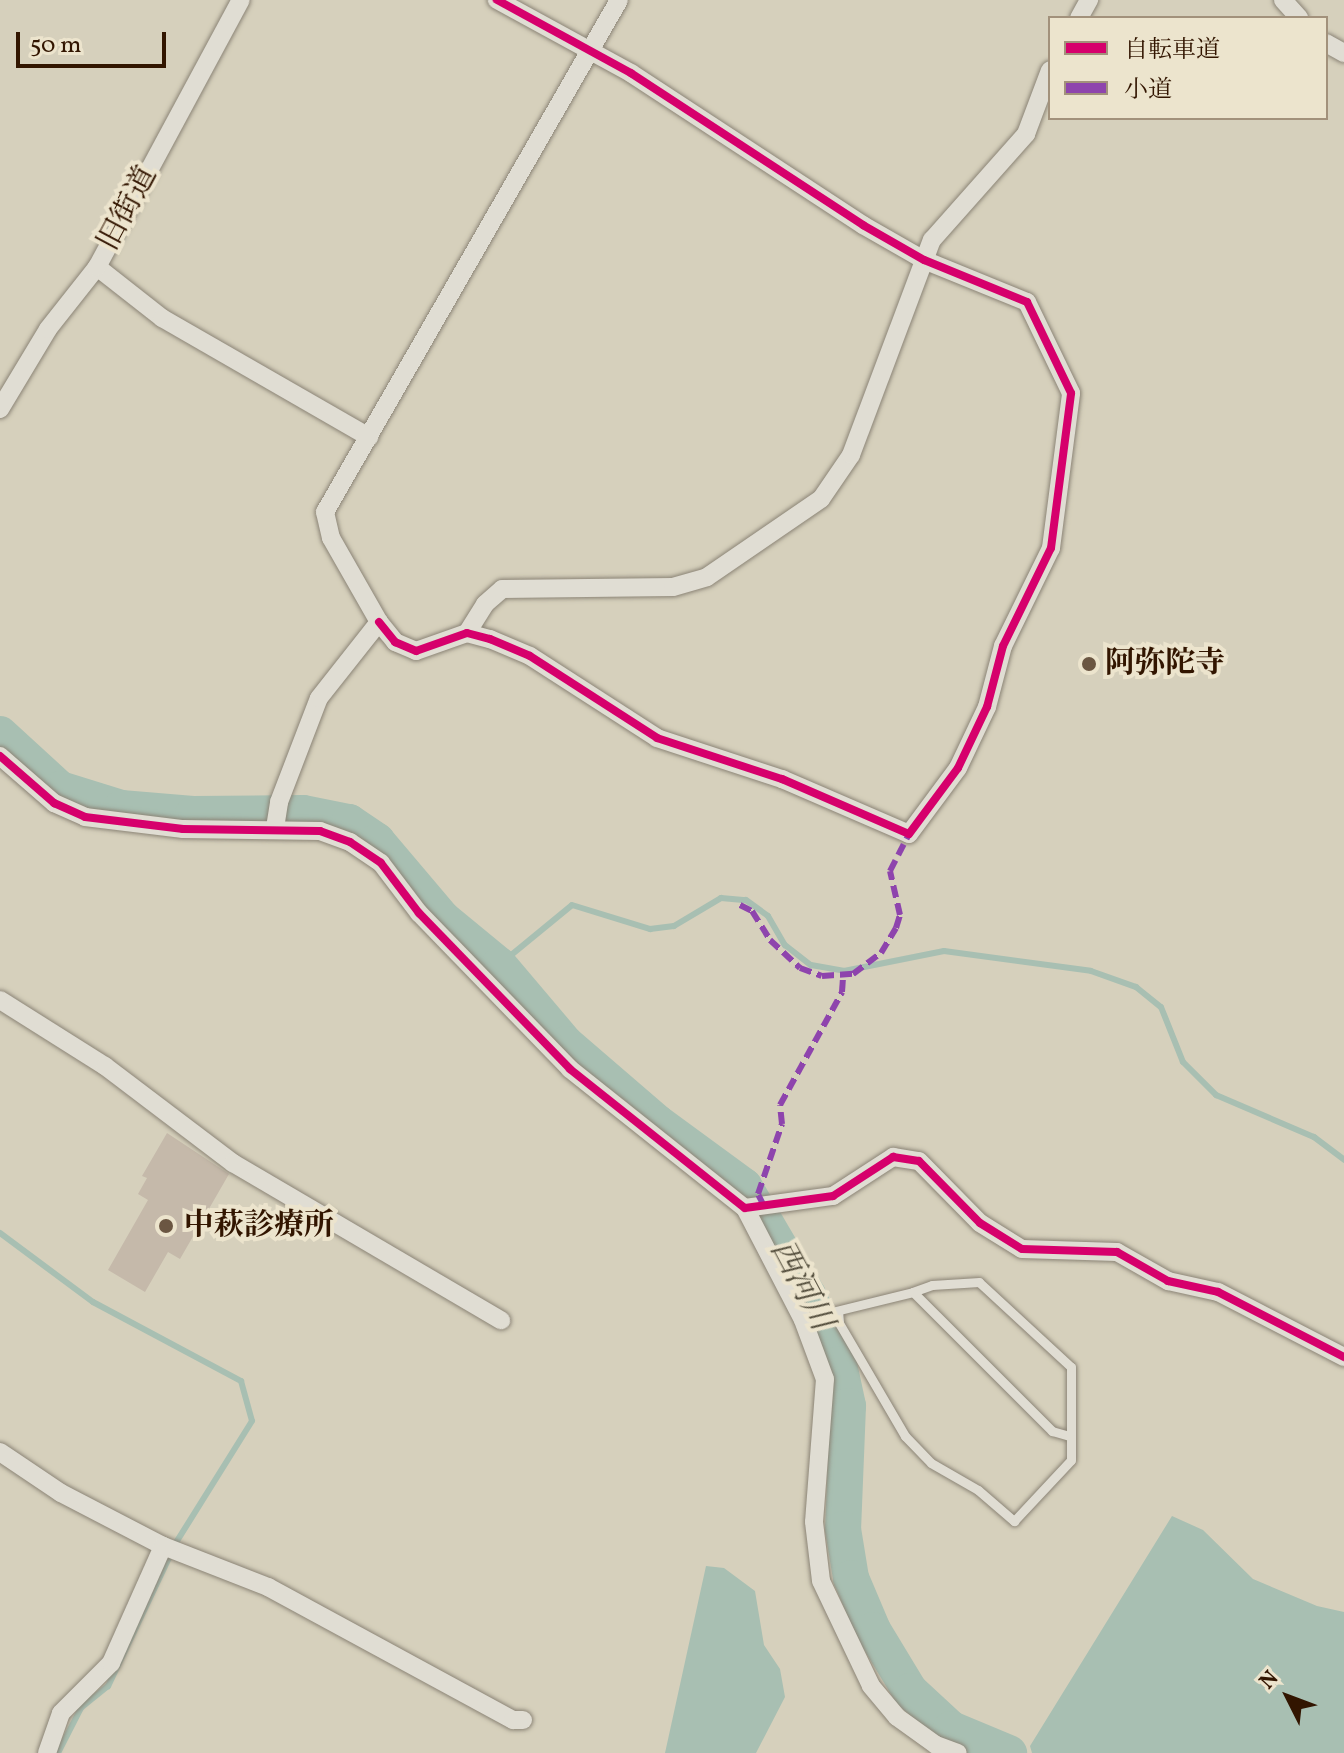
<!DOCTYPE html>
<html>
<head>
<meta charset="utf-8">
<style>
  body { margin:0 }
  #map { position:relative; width:1344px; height:1753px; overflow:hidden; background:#d6d0bc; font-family:Vollkorn,"Noto Serif JP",serif }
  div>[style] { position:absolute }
  .water>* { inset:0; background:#a8bfb2 }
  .stream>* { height:6px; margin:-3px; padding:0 3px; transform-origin:3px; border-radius:3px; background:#a8bfb2 }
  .river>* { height:36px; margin:-18px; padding:0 18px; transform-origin:18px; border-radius:18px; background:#a8bfb2 }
  .building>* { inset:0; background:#c5b9aa }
  .roads { filter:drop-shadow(0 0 2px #8b8476) drop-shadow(0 0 2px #8b8476) }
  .lane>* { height:9px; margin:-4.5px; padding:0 4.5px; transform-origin:4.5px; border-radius:4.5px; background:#e0ddd3 }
  .street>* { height:18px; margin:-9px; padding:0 9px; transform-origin:9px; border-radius:9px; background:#e0ddd3 }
  .quiet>* { height:6px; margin-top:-3px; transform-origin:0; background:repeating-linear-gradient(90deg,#8e44ad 0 12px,transparent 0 18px) }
  .cycleway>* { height:8px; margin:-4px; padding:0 4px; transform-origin:4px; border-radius:4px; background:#d6006c }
  .dots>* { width:22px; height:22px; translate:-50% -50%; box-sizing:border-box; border:4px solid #ece4cd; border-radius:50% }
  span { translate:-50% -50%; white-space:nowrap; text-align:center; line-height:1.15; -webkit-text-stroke:8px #ece4cd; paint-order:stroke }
  .street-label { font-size:30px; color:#321500 }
  .poi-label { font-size:30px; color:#321500; font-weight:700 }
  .left { translate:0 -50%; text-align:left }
  .water-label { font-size:32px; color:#544e3d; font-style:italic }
  .legend { position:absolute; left:1048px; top:16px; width:280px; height:104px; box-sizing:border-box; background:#ece4cd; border:2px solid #a2917b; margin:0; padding:10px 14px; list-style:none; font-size:24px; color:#321500 }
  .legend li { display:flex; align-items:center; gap:16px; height:40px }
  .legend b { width:40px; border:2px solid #a2917b }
  .north { position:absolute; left:1248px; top:1657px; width:80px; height:80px; -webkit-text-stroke:6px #ece4cd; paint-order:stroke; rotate:312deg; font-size:22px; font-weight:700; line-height:32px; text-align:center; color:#321500 }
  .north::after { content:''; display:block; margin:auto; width:28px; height:36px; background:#321500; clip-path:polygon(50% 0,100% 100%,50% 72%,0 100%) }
  .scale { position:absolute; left:16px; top:32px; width:150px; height:36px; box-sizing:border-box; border:4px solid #321500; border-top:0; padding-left:10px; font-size:24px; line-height:28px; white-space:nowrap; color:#321500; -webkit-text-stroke:6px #ece4cd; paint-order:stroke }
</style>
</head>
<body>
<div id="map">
  <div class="water">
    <div style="clip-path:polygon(1172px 1516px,1203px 1530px,1253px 1579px,1317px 1606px,1344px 1612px,1344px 1753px,1032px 1753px,1030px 1746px)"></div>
    <div style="clip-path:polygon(706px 1566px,724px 1568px,755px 1591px,764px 1645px,780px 1669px,785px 1697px,756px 1753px,665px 1753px)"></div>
  </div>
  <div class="stream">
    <div style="left:499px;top:965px;width:94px;rotate:-39.4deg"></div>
    <div style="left:572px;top:905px;width:82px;rotate:17.1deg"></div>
    <div style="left:650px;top:929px;width:24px;rotate:-7deg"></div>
    <div style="left:674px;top:926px;width:55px;rotate:-30.8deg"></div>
    <div style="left:721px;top:898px;width:25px;rotate:5deg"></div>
    <div style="left:746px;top:900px;width:27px;rotate:36deg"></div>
    <div style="left:768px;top:916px;width:34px;rotate:60deg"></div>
    <div style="left:785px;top:945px;width:33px;rotate:38deg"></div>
    <div style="left:811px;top:965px;width:34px;rotate:10deg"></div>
    <div style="left:844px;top:971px;width:102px;rotate:-11.3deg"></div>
    <div style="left:944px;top:951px;width:148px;rotate:7.7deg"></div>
    <div style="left:1091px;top:971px;width:48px;rotate:19.6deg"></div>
    <div style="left:1136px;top:987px;width:32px;rotate:39deg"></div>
    <div style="left:1161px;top:1007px;width:59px;rotate:68.2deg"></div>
    <div style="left:1183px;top:1062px;width:47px;rotate:45deg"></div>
    <div style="left:1216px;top:1095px;width:107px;rotate:23.2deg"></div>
    <div style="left:1314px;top:1137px;width:38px;rotate:37deg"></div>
    <div style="left:0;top:1233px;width:116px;rotate:36.6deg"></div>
    <div style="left:93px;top:1302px;width:168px;rotate:28.1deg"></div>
    <div style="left:241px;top:1381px;width:41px;rotate:74.6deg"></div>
    <div style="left:252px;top:1421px;width:142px;rotate:122deg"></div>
    <div style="left:177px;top:1541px;width:161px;rotate:115.4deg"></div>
    <div style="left:108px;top:1686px;width:35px;rotate:141deg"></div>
    <div style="left:81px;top:1708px;width:51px;rotate:117.1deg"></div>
  </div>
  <div class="river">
    <div style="left:0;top:734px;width:81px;rotate:42.5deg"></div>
    <div style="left:60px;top:789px;width:64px;rotate:17.3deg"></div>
    <div style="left:121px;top:808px;width:72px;rotate:4.8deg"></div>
    <div style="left:193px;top:814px;width:110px;rotate:-0.5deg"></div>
    <div style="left:303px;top:813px;width:47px;rotate:11.1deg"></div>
    <div style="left:349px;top:822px;width:34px;rotate:34deg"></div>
    <div style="left:377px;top:841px;width:102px;rotate:49.8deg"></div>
    <div style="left:443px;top:919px;width:72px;rotate:39.4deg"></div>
    <div style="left:499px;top:965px;width:104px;rotate:49.7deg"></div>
    <div style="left:566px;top:1044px;width:121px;rotate:40.7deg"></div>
    <div style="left:658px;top:1123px;width:107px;rotate:36.2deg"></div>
    <div style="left:744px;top:1186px;width:126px;rotate:59.6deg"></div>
    <div style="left:808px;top:1295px;width:76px;rotate:65.8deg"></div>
    <div style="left:839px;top:1364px;width:43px;rotate:77.9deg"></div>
    <div style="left:848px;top:1406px;width:123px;rotate:92.3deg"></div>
    <div style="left:843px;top:1529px;width:50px;rotate:80.7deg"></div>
    <div style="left:851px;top:1578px;width:56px;rotate:67.1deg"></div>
    <div style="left:873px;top:1630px;width:71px;rotate:58.8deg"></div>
    <div style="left:910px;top:1691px;width:56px;rotate:42.8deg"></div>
    <div style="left:951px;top:1729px;width:63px;rotate:22.5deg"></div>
  </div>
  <div class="building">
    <div style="clip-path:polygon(167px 1133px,229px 1174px,180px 1259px,168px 1252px,145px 1292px,108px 1270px,148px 1200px,138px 1194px,147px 1178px,142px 1176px)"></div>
  </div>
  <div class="roads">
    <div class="lane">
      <div style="left:838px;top:1311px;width:12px;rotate:85deg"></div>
      <div style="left:839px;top:1323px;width:131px;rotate:59.7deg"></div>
      <div style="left:905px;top:1436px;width:37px;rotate:46deg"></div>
      <div style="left:931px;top:1463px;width:54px;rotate:29.9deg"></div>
      <div style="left:978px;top:1490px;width:48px;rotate:40.7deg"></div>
      <div style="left:1014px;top:1521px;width:83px;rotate:-46.9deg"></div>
      <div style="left:1071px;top:1460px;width:93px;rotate:-90deg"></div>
      <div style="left:1071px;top:1367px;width:125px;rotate:-137.3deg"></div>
      <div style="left:979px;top:1282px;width:47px;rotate:176.3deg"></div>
      <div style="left:932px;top:1285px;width:20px;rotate:160deg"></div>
      <div style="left:803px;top:1319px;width:113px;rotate:-13.8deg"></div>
      <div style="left:913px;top:1292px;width:197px;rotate:45deg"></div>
      <div style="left:1052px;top:1431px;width:19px;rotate:16deg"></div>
    </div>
    <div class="street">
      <div style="left:1283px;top:0;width:24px;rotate:48deg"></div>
      <div style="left:1079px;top:18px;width:21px;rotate:-61deg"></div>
      <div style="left:1326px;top:43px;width:21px;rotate:29deg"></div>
      <div style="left:97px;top:267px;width:83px;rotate:38.1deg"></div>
      <div style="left:162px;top:318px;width:239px;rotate:29.9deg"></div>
      <div style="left:0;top:409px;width:93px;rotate:-59deg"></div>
      <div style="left:48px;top:329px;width:79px;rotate:-51.7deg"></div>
      <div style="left:97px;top:267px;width:303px;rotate:-61.7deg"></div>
      <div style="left:379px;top:622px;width:26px;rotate:51deg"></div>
      <div style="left:395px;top:642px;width:23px;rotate:23deg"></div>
      <div style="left:416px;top:651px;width:54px;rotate:-19.4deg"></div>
      <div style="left:467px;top:633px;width:24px;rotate:15deg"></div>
      <div style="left:490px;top:639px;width:43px;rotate:23deg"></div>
      <div style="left:530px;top:656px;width:151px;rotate:32.8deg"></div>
      <div style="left:657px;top:738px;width:132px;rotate:18.2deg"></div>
      <div style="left:782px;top:779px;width:138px;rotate:23.4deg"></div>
      <div style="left:909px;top:834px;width:82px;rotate:-53.4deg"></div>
      <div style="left:958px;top:768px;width:68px;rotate:-64.6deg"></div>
      <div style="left:987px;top:707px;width:63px;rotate:-75.3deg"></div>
      <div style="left:1003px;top:646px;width:109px;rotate:-63.9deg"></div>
      <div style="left:1051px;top:548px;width:156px;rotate:-82.6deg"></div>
      <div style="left:1071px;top:393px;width:101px;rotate:-115.8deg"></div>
      <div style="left:1027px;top:302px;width:111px;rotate:-157.8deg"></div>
      <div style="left:924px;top:260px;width:70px;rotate:-150.2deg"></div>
      <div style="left:863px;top:225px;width:277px;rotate:-146.8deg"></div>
      <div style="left:631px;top:73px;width:153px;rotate:-151.4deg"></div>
      <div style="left:467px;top:633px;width:34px;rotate:-58deg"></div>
      <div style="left:485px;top:604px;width:23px;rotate:-41deg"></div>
      <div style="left:502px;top:589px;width:171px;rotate:-0.7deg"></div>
      <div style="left:673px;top:587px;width:35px;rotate:-16deg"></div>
      <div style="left:707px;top:577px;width:138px;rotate:-34.4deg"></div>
      <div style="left:821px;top:499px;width:53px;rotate:-55.7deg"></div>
      <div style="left:851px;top:455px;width:230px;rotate:-69.4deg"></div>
      <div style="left:932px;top:240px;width:142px;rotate:-48.4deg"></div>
      <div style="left:1026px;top:134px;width:68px;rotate:-69.4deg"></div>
      <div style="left:0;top:756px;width:72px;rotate:41deg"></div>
      <div style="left:54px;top:803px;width:34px;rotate:24deg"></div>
      <div style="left:85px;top:817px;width:99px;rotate:7deg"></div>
      <div style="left:183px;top:829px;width:137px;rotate:0.8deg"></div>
      <div style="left:320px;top:831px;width:32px;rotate:20deg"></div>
      <div style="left:350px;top:842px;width:37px;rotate:34deg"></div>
      <div style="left:381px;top:863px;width:63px;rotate:52.8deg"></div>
      <div style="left:419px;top:913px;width:217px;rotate:45.9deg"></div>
      <div style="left:570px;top:1069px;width:223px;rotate:38.5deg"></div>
      <div style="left:745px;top:1208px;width:89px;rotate:-7.8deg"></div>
      <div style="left:833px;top:1196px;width:72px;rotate:-33deg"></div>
      <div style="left:893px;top:1157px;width:26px;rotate:9deg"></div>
      <div style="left:919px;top:1161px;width:87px;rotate:45.5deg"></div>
      <div style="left:980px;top:1223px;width:49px;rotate:31.8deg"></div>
      <div style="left:1022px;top:1249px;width:95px;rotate:1.8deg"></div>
      <div style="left:1117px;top:1252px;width:59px;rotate:29.6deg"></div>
      <div style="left:1168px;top:1281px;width:51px;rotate:12.4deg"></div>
      <div style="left:1218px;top:1292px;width:142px;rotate:27.3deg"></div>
      <div style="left:275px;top:828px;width:26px;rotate:-81deg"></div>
      <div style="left:279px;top:802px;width:111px;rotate:-69deg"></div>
      <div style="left:319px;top:698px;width:97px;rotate:-51.7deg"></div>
      <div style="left:379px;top:622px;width:97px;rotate:-119.7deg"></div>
      <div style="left:331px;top:538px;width:27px;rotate:-103deg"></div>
      <div style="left:325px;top:512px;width:590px;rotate:-60.13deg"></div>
      <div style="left:0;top:1000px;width:124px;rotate:32.2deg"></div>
      <div style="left:105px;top:1066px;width:161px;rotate:37.2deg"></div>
      <div style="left:233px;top:1163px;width:311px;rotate:30.4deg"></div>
      <div style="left:745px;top:1208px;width:126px;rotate:62.6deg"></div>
      <div style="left:803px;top:1320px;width:63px;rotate:69.6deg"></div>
      <div style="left:825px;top:1379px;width:143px;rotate:94.4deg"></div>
      <div style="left:814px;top:1522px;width:59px;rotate:83.2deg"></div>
      <div style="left:821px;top:1581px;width:116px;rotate:64.5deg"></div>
      <div style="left:871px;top:1686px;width:40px;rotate:50deg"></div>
      <div style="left:897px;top:1717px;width:48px;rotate:35.7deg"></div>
      <div style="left:936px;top:1745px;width:23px;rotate:20deg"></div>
      <div style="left:0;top:1452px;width:73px;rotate:33.9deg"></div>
      <div style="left:61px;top:1493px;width:115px;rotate:27.5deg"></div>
      <div style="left:163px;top:1546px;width:113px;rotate:21.3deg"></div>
      <div style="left:268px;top:1587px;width:279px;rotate:28.5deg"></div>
      <div style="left:513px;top:1720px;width:10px"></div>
      <div style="left:47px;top:1753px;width:42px;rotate:-70.7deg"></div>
      <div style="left:61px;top:1713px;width:71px;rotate:-45deg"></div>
      <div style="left:111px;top:1663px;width:128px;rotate:-66deg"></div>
    </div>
  </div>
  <div class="quiet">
    <div style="left:740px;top:905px;width:13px;rotate:27deg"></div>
    <div style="left:752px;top:911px;width:34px;rotate:58deg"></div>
    <div style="left:770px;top:940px;width:41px;rotate:43deg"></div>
    <div style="left:800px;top:968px;width:23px;rotate:20deg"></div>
    <div style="left:822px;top:976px;width:31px;rotate:-4deg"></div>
    <div style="left:853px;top:974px;width:35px;rotate:-37deg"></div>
    <div style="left:881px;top:953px;width:29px;rotate:-59deg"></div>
    <div style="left:896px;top:928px;width:14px;rotate:-73deg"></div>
    <div style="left:900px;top:915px;width:45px;rotate:-102.8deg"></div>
    <div style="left:890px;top:871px;width:42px;rotate:-62.8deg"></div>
    <div style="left:764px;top:1206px;width:13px;rotate:-117deg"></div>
    <div style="left:758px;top:1194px;width:74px;rotate:-71.1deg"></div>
    <div style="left:782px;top:1124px;width:19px;rotate:-96deg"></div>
    <div style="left:780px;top:1105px;width:129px;rotate:-61.2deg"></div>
    <div style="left:842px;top:992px;width:14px;rotate:-86deg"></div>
  </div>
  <div class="cycleway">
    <div style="left:379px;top:622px;width:26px;rotate:51deg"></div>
    <div style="left:395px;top:642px;width:23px;rotate:23deg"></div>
    <div style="left:416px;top:651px;width:54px;rotate:-19.4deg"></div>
    <div style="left:467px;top:633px;width:24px;rotate:15deg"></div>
    <div style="left:490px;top:639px;width:43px;rotate:23deg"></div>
    <div style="left:530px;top:656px;width:151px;rotate:32.8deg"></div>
    <div style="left:657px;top:738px;width:132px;rotate:18.2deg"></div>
    <div style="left:782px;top:779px;width:138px;rotate:23.4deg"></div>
    <div style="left:909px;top:834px;width:82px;rotate:-53.4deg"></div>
    <div style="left:958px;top:768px;width:68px;rotate:-64.6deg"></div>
    <div style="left:987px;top:707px;width:63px;rotate:-75.3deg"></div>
    <div style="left:1003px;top:646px;width:109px;rotate:-63.9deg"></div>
    <div style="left:1051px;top:548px;width:156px;rotate:-82.6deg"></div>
    <div style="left:1071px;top:393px;width:101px;rotate:-115.8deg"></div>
    <div style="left:1027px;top:302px;width:111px;rotate:-157.8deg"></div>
    <div style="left:924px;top:260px;width:70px;rotate:-150.2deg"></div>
    <div style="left:863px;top:225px;width:277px;rotate:-146.8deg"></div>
    <div style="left:631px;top:73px;width:153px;rotate:-151.4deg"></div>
    <div style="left:0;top:756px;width:72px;rotate:41deg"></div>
    <div style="left:54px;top:803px;width:34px;rotate:24deg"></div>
    <div style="left:85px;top:817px;width:99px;rotate:7deg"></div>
    <div style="left:183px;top:829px;width:137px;rotate:0.8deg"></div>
    <div style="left:320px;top:831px;width:32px;rotate:20deg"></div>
    <div style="left:350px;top:842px;width:37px;rotate:34deg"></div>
    <div style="left:381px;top:863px;width:63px;rotate:52.8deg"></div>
    <div style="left:419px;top:913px;width:217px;rotate:45.9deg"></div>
    <div style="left:570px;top:1069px;width:223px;rotate:38.5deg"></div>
    <div style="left:745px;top:1208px;width:89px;rotate:-7.8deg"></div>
    <div style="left:833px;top:1196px;width:72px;rotate:-33deg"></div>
    <div style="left:893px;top:1157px;width:26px;rotate:9deg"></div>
    <div style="left:919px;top:1161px;width:87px;rotate:45.5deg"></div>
    <div style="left:980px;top:1223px;width:49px;rotate:31.8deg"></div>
    <div style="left:1022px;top:1249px;width:95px;rotate:1.8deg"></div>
    <div style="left:1117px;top:1252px;width:59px;rotate:29.6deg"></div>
    <div style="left:1168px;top:1281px;width:51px;rotate:12.4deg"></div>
    <div style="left:1218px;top:1292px;width:142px;rotate:27.3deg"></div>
  </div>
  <div class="dots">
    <div style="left:1089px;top:664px;background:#6b5642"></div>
    <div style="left:166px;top:1226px;background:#6b5642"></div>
  </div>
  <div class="street-label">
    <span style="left:128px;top:209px;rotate:-62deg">旧街道</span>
  </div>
  <div class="poi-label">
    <span class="left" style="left:1105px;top:664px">阿弥陀寺</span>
    <span class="left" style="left:184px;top:1226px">中萩診療所</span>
  </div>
  <div class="water-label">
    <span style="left:800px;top:1286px;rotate:62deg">西河川</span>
  </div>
  <ul class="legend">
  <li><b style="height:10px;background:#d6006c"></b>自転車道</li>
  <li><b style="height:10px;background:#8e44ad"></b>小道</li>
  </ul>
  <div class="north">N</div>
  <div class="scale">50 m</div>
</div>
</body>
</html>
